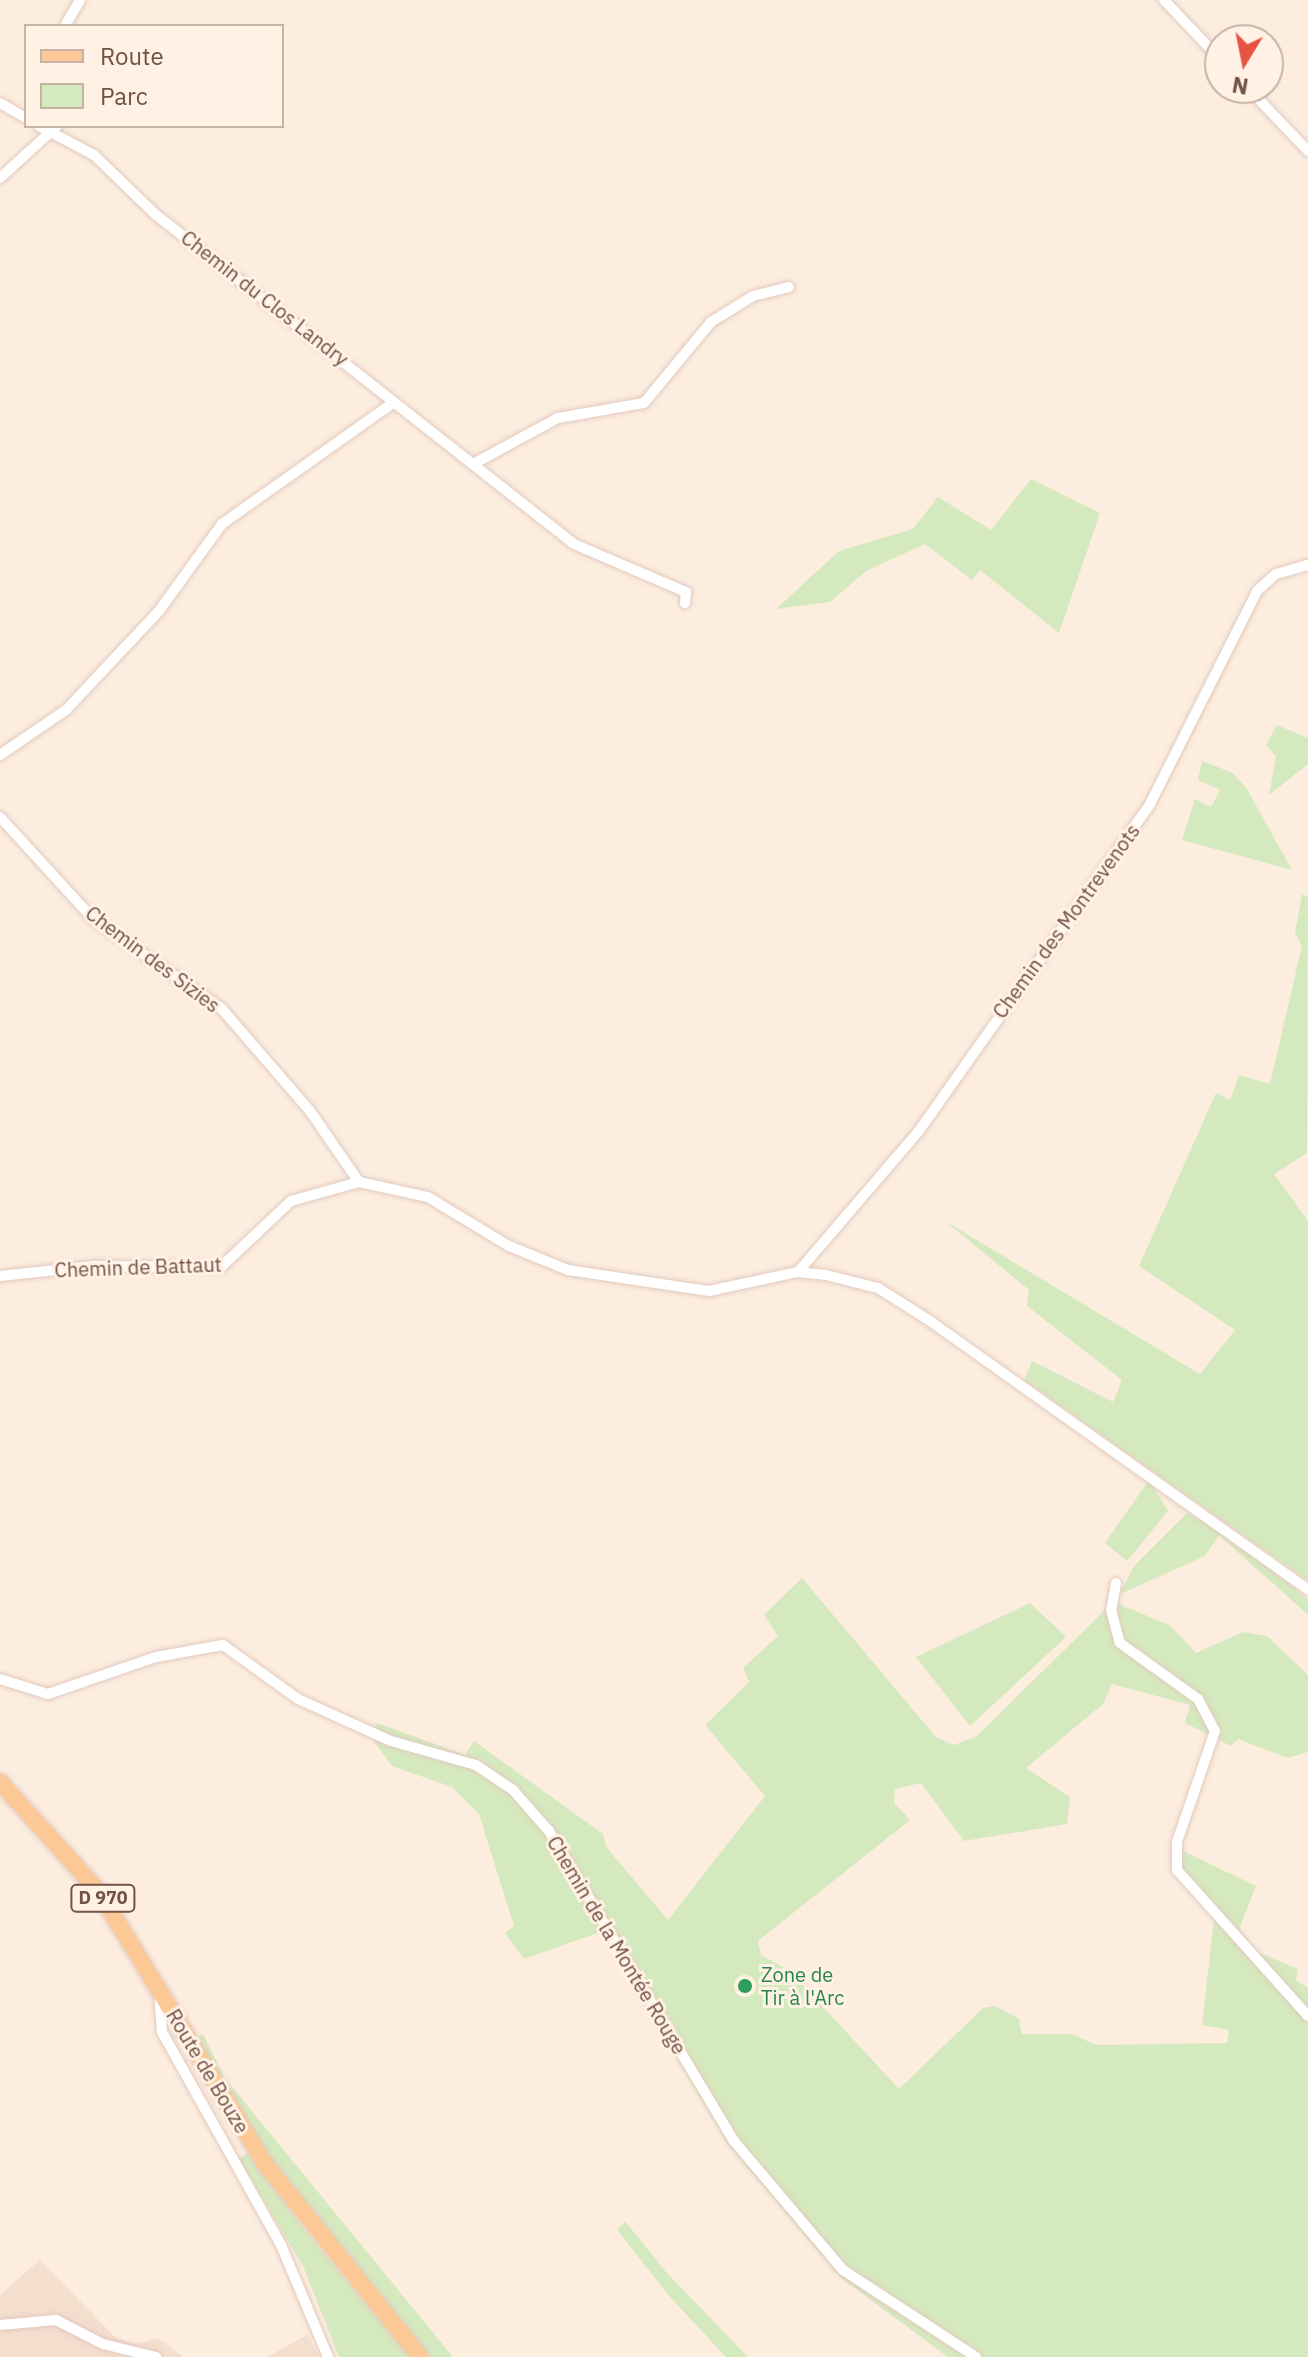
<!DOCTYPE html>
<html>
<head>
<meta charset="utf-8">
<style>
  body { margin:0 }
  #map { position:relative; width:1308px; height:2357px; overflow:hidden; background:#fceddf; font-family:"IBM Plex Sans",sans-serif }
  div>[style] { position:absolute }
  .residential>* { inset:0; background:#f4dece }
  .green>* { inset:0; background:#d5e9be }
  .roads { filter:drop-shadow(0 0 2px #e2cabe) drop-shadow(0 0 2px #e2cabe) }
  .street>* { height:10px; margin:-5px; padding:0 5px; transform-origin:5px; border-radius:5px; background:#fff }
  .primary>* { height:16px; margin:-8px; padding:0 8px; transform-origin:8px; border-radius:8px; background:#fcc996 }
  .dots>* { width:22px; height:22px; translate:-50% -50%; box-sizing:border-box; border:4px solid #fff2e5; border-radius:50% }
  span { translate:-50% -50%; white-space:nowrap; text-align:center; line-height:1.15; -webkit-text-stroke:6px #fff2e5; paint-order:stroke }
  .shield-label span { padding:2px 6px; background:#fff2e5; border:2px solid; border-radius:6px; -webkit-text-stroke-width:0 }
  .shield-label { font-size:18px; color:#725147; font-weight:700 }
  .street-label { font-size:20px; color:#725147 }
  .leisure-label { font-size:20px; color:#27864d }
  .left { translate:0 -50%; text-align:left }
  .legend { position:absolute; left:24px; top:24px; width:260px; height:104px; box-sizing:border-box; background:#fff2e5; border:2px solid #c7b2a6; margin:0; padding:10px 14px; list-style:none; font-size:24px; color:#725147 }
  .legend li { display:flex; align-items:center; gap:16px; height:40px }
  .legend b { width:40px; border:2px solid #c7b2a6 }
  .north { position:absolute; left:1204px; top:24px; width:80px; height:80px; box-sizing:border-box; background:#fff2e5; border:2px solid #c7b2a6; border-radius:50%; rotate:190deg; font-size:22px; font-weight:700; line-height:32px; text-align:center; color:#725147 }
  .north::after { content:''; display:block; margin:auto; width:28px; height:36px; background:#e75343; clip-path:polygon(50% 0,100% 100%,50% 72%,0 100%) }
</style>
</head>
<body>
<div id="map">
  <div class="residential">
    <div style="clip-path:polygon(40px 2260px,115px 2337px,137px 2344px,158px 2338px,183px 2357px,0 2357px,0 2295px)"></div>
    <div style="clip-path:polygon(307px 2335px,320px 2357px,267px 2357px)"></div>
  </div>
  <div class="green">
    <div style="clip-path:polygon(1031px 479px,1100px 513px,1059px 633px,980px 570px,972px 580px,925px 544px,866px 571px,830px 602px,776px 609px,839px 551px,913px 529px,938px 497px,991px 530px)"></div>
    <div style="clip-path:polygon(1277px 725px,1308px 738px,1308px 764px,1269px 795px,1276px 756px,1266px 745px)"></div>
    <div style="clip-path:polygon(1202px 761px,1233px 773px,1247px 789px,1292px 870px,1182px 840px,1195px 799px,1211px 807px,1220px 790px,1198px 780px)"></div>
    <div style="clip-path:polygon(1302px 894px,1308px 897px,1307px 1153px,1274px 1174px,1308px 1221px,1308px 1581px,1024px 1380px,1032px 1361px,1113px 1402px,1122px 1380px,1027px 1306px,1029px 1290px,945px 1221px,1200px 1374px,1235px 1330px,1139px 1266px,1216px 1093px,1230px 1100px,1239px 1075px,1270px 1084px,1302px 946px,1295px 933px)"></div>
    <div style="clip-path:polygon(1149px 1480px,1168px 1511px,1127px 1561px,1105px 1543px)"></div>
    <div style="clip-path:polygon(1187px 1513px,1231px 1535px,1308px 1600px,1308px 1615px,1219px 1535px,1205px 1556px,1120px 1594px,1134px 1566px)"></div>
    <div style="clip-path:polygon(802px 1578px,936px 1737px,954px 1745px,977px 1736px,1107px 1608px,1119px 1604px,1171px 1626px,1196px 1653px,1243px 1632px,1267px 1636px,1308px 1675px,1308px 1752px,1288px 1758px,1238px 1739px,1231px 1746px,1185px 1723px,1190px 1705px,1112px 1684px,1103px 1704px,1026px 1768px,1070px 1797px,1067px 1824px,964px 1841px,921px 1783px,895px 1789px,894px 1803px,910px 1820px,758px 1941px,761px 1955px,790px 1971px,899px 2089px,983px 2008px,995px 2006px,1019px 2019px,1022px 2034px,1072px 2034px,1096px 2045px,1227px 2043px,1229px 2030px,1202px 2025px,1215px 1911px,1181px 1873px,1183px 1851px,1256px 1886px,1239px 1929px,1255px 1951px,1298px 1969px,1296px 1980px,1308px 1988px,1308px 2357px,948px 2357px,840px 2277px,727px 2143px,603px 1931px,524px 1959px,505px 1933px,514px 1926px,479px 1814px,452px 1787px,392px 1766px,373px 1740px,377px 1723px,465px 1755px,474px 1741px,603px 1834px,607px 1848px,668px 1920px,765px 1796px,705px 1725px,749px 1682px,743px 1668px,778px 1636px,764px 1615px)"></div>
    <div style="clip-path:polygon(1030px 1603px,1066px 1637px,970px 1726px,916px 1657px)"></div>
    <div style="clip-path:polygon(203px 2034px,224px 2077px,453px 2357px,429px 2357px,275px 2167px,194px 2038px)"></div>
    <div style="clip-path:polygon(247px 2153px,305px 2230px,410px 2357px,339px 2357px,303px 2266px,239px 2159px)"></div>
    <div style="clip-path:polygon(625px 2221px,666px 2272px,748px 2357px,726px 2357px,670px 2297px,617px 2230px)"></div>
  </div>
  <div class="roads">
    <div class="street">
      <div style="left:1164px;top:0;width:81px;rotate:46.5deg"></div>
      <div style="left:65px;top:26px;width:30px;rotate:-60deg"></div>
      <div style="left:1248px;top:88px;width:87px;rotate:46.4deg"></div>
      <div style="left:0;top:103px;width:30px;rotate:30deg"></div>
      <div style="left:39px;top:126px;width:62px;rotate:27.8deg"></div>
      <div style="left:94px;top:155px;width:85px;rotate:44deg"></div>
      <div style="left:155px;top:214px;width:533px;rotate:38.22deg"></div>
      <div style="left:574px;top:544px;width:122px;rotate:23.2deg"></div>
      <div style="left:686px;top:592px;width:11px;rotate:95deg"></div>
      <div style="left:0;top:178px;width:77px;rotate:-42.4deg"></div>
      <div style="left:475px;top:463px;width:94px;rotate:-28.5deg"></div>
      <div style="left:558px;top:418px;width:87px;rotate:-9.9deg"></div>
      <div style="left:644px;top:403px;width:105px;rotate:-50.4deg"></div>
      <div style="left:711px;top:322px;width:49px;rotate:-31.8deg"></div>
      <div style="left:753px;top:296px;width:37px;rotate:-14deg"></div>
      <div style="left:0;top:755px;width:80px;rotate:-34.3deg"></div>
      <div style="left:66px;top:710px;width:136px;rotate:-46.8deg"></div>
      <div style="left:159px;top:611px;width:107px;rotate:-54.1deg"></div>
      <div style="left:222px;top:524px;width:211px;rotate:-35.3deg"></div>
      <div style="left:0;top:817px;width:138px;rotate:47.6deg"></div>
      <div style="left:93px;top:919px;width:157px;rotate:34.9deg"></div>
      <div style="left:222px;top:1009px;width:135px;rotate:49.2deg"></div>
      <div style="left:310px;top:1111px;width:86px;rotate:55.4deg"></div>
      <div style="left:798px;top:1272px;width:184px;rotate:-49.4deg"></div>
      <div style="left:918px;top:1132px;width:402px;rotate:-54.7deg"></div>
      <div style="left:1150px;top:804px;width:238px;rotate:-63.3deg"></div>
      <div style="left:1257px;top:591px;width:25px;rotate:-42deg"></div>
      <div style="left:1276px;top:574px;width:33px;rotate:-16deg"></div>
      <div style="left:0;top:1276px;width:95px;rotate:-6.1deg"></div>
      <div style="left:94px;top:1266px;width:127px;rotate:0.5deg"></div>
      <div style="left:221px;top:1267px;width:96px;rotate:-43.3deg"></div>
      <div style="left:291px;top:1201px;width:71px;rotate:-15.6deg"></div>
      <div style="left:359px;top:1182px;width:71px;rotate:12.3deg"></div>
      <div style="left:428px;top:1197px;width:95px;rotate:31.2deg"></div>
      <div style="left:509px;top:1246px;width:64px;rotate:22.1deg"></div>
      <div style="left:568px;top:1270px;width:143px;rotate:8.5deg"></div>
      <div style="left:709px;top:1291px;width:91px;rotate:-12.1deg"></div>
      <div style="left:798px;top:1272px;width:28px;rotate:6deg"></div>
      <div style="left:826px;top:1275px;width:54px;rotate:14deg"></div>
      <div style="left:878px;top:1288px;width:62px;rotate:32.4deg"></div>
      <div style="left:930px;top:1321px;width:464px;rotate:35.4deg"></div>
      <div style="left:1116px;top:1583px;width:27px;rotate:100deg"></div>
      <div style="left:1111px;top:1610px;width:34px;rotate:75deg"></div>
      <div style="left:1120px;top:1643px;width:96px;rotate:35.7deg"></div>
      <div style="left:1198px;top:1699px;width:36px;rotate:62deg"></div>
      <div style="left:1215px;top:1731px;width:117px;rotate:108.9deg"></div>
      <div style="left:1177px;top:1842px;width:28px;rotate:90deg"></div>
      <div style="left:1177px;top:1870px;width:196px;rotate:48.1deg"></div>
      <div style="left:0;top:1679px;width:50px;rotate:17.4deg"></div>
      <div style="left:48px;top:1694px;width:114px;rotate:-18.9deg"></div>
      <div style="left:156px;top:1657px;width:68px;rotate:-10.2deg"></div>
      <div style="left:223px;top:1645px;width:92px;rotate:35.8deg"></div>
      <div style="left:298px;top:1699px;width:102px;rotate:24.3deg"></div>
      <div style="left:391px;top:1741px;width:88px;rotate:15.8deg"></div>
      <div style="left:476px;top:1765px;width:45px;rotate:34deg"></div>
      <div style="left:513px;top:1790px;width:55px;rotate:48.7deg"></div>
      <div style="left:549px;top:1831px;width:361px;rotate:59.2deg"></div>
      <div style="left:734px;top:2141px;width:169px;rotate:49.8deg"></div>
      <div style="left:843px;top:2270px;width:159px;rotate:33.2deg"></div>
      <div style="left:159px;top:1992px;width:40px;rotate:85.7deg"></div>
      <div style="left:162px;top:2032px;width:244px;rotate:60.8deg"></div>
      <div style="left:281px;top:2245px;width:121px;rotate:67.2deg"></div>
      <div style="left:0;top:2325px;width:56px;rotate:-5.1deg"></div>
      <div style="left:56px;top:2320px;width:53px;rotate:27.1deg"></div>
      <div style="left:103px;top:2344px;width:55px;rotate:13.8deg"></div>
    </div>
    <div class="primary">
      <div style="left:0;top:1782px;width:148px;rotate:48deg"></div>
      <div style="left:99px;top:1892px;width:319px;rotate:58.6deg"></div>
      <div style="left:265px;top:2164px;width:248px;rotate:51.2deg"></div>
    </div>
  </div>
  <div class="dots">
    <div style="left:745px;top:1986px;background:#2e9e5b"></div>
  </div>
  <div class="shield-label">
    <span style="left:103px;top:1898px">D 970</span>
  </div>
  <div class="street-label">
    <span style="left:265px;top:298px;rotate:38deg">Chemin du Clos Landry</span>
    <span style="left:1066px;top:921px;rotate:-54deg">Chemin des Montrevenots</span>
    <span style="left:153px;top:959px;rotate:37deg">Chemin des Sizies</span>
    <span style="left:138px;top:1267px;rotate:-2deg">Chemin de Battaut</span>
    <span style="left:617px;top:1945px;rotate:59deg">Chemin de la Montée Rouge</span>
    <span style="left:208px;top:2071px;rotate:59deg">Route de Bouze</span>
  </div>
  <div class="leisure-label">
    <span class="left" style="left:761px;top:1986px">Zone de<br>Tir à l'Arc</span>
  </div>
  <ul class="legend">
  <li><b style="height:10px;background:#fcc996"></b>Route</li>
  <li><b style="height:22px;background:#d5e9be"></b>Parc</li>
  </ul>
  <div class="north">N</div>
</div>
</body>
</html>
